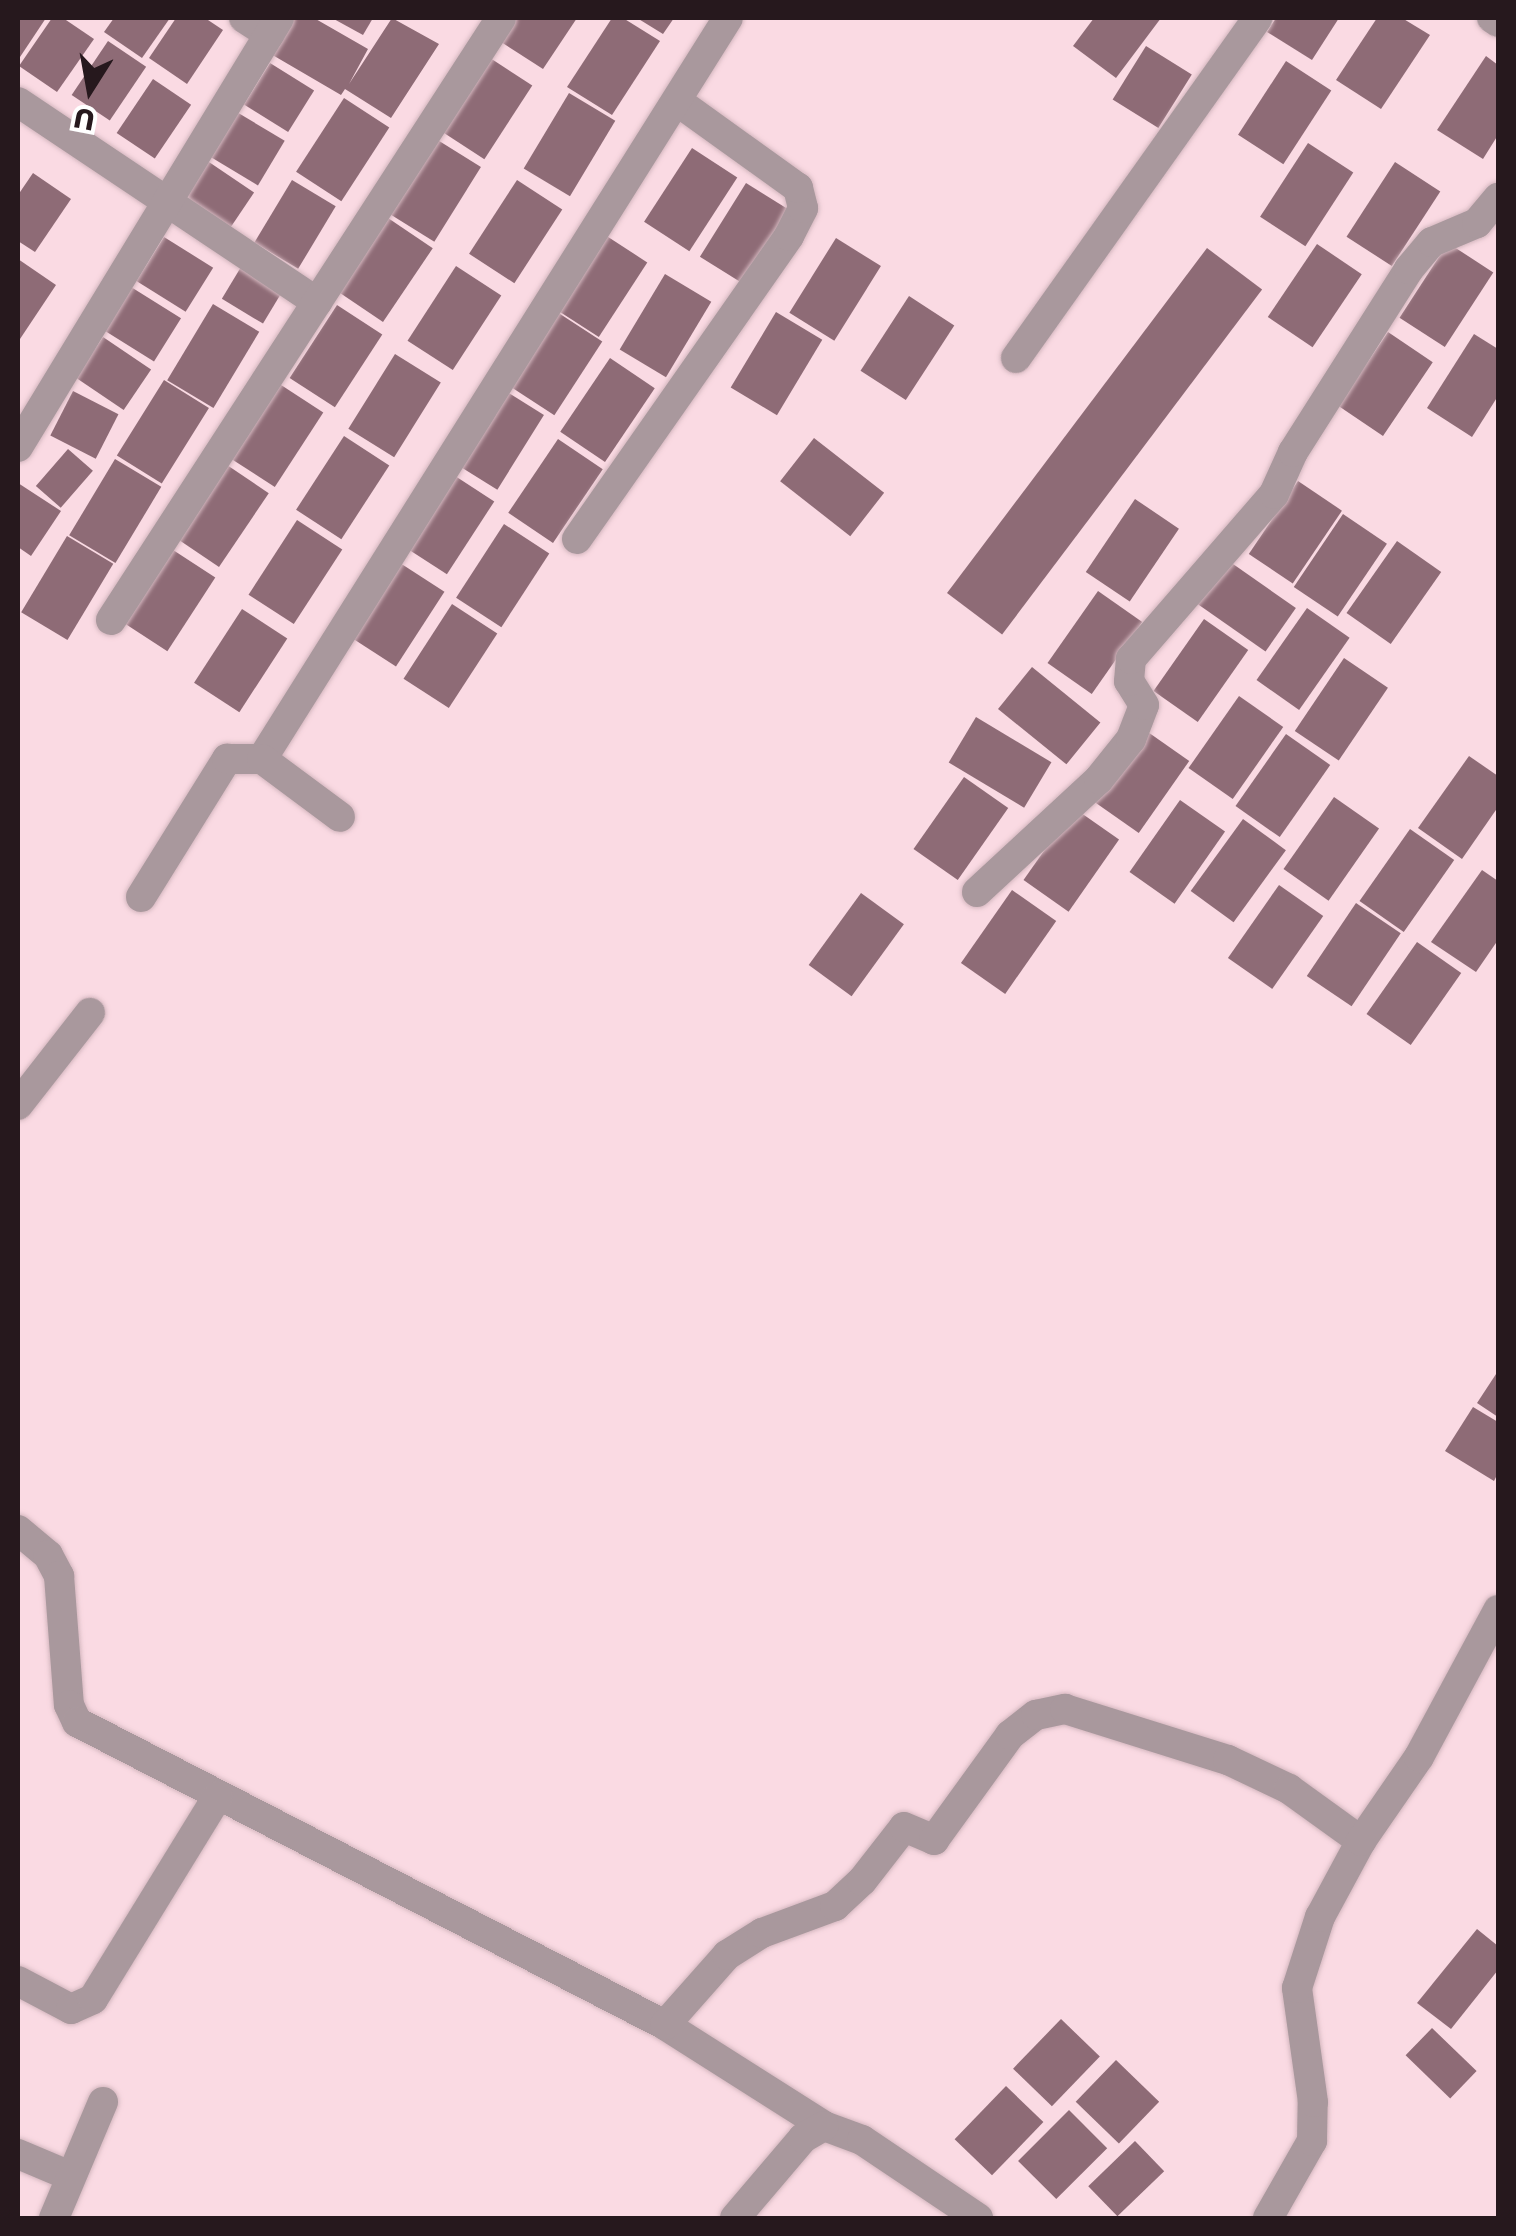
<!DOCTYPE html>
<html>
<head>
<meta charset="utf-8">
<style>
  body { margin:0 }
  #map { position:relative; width:1516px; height:2236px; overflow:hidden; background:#fadae3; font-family:"Golos Text",sans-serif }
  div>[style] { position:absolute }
  .building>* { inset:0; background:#8e6b76; transform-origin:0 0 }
  .roads { filter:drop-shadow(0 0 2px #d4b7bf) drop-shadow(0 0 2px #d4b7bf) }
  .street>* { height:30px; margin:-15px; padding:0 15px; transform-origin:15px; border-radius:15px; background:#a9989d }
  span { translate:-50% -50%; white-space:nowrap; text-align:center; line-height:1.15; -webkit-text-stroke:9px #fff; paint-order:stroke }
  .frame { position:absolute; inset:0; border:20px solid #26181d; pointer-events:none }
  .north { position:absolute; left:40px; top:40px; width:100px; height:100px; -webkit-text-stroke:8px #fff; paint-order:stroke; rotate:191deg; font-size:28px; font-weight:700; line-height:40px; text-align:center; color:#26181d }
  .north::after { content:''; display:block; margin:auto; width:35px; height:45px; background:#26181d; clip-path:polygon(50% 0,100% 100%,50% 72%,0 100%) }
</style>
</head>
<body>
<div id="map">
  <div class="building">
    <div style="clip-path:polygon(18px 18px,46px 18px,18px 60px)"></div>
    <div style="clip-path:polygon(52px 18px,63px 18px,94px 39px,57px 92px,19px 66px)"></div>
    <div style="clip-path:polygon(114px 18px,170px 18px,142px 58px,104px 32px)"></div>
    <div style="clip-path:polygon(176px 18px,205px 18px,223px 30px,187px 84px,149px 58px)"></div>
    <div style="clip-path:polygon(284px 18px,314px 18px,368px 49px,349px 84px,392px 18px,439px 44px,391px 118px,345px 89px,341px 95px,264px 50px)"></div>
    <div style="clip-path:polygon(332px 18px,373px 18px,363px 35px)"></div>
    <div style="clip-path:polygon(512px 18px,577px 18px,543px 69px,498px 40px)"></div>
    <div style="clip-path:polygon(612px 18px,623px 18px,660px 41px,612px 115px,567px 87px)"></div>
    <div style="clip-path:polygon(637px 18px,674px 18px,663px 34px)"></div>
    <div style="clip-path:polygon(1094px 18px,1161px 18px,1116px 78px,1073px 46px)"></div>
    <div style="clip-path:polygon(1276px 18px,1339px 18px,1312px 60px,1267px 32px)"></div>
    <div style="clip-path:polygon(1377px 18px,1402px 18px,1430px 35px,1381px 109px,1336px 80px)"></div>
    <div style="left:108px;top:41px;width:46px;height:65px;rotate:34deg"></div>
    <div style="left:1146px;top:46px;width:54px;height:63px;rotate:32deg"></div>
    <div style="left:487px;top:56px;width:54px;height:88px;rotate:33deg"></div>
    <div style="clip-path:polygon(1486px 56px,1498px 65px,1498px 135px,1483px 159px,1437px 130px)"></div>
    <div style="left:1286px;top:61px;width:54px;height:88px;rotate:33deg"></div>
    <div style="left:270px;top:63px;width:52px;height:49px;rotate:32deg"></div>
    <div style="left:153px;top:79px;width:46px;height:65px;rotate:34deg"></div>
    <div style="left:569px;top:93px;width:54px;height:88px;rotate:31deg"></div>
    <div style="left:344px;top:98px;width:54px;height:88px;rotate:33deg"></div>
    <div style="left:235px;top:111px;width:58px;height:52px;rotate:31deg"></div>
    <div style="left:436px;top:139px;width:53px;height:88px;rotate:32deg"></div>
    <div style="left:1308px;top:143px;width:54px;height:88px;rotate:33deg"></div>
    <div style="left:692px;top:148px;width:54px;height:88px;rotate:33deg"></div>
    <div style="left:206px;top:160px;width:58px;height:50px;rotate:34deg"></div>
    <div style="left:1395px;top:162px;width:54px;height:89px;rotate:33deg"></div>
    <div style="clip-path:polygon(33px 173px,71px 199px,35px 252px,18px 241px,18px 195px)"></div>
    <div style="left:292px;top:180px;width:51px;height:73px;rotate:31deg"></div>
    <div style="left:517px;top:180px;width:54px;height:88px;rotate:33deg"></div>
    <div style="left:746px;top:183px;width:53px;height:87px;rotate:32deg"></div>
    <div style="left:388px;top:218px;width:54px;height:89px;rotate:34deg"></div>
    <div style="left:602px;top:233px;width:54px;height:89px;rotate:33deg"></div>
    <div style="left:164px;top:237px;width:58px;height:52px;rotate:32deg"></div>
    <div style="left:836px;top:238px;width:53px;height:88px;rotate:32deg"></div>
    <div style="left:1448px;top:243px;width:54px;height:89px;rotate:33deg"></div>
    <div style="left:1317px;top:244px;width:54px;height:88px;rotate:34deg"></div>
    <div style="left:1207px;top:248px;width:69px;height:432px;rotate:37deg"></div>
    <div style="clip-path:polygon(18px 259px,56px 285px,20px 339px,18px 337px)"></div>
    <div style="left:244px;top:262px;width:48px;height:43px;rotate:31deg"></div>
    <div style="left:456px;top:266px;width:54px;height:89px;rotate:33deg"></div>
    <div style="left:665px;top:274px;width:54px;height:88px;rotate:31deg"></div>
    <div style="left:131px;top:287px;width:59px;height:51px;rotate:32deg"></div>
    <div style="left:909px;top:296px;width:54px;height:89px;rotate:33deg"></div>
    <div style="left:213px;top:304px;width:54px;height:89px;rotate:31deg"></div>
    <div style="left:337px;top:305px;width:54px;height:87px;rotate:33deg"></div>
    <div style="left:557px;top:312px;width:54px;height:88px;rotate:33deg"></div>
    <div style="left:776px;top:312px;width:54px;height:88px;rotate:31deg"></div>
    <div style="left:1388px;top:332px;width:54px;height:89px;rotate:34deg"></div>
    <div style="clip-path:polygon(1474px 334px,1498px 349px,1498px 396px,1472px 437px,1427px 408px)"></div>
    <div style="left:103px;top:337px;width:58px;height:49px;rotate:34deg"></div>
    <div style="left:395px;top:354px;width:54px;height:88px;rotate:32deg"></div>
    <div style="left:610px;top:358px;width:54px;height:89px;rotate:34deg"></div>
    <div style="left:164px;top:380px;width:53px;height:89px;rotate:32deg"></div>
    <div style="left:278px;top:383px;width:54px;height:89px;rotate:33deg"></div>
    <div style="left:499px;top:387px;width:53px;height:88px;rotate:32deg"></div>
    <div style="left:73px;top:391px;width:51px;height:50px;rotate:27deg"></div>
    <div style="left:344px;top:436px;width:54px;height:88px;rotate:33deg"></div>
    <div style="left:814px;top:438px;width:89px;height:55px;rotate:38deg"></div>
    <div style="left:558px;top:439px;width:54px;height:89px;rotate:34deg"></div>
    <div style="left:68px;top:449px;width:33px;height:49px;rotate:41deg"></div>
    <div style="left:115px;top:459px;width:54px;height:89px;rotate:31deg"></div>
    <div style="left:224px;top:463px;width:54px;height:89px;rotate:34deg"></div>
    <div style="left:449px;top:472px;width:54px;height:87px;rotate:33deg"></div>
    <div style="left:1298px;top:481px;width:53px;height:88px;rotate:34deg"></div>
    <div style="clip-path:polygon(18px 483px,61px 511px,31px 556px,18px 547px)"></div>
    <div style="left:1135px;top:499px;width:53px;height:88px;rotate:34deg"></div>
    <div style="left:1343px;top:514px;width:53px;height:88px;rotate:34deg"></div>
    <div style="left:297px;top:520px;width:54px;height:89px;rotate:33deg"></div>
    <div style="left:504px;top:524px;width:54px;height:88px;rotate:33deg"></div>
    <div style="left:67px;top:536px;width:54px;height:89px;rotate:31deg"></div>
    <div style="left:1397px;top:541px;width:54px;height:88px;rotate:35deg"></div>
    <div style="left:170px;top:548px;width:54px;height:88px;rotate:33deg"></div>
    <div style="left:1223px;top:557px;width:89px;height:53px;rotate:35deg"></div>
    <div style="left:400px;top:563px;width:53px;height:89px;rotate:33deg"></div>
    <div style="left:1098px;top:591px;width:54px;height:88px;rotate:35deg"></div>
    <div style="left:452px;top:604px;width:54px;height:89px;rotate:33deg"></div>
    <div style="left:1307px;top:608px;width:52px;height:88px;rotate:35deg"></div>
    <div style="left:242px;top:609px;width:54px;height:88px;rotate:33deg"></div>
    <div style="left:1204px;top:619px;width:54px;height:88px;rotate:35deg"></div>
    <div style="left:1344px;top:658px;width:53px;height:88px;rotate:34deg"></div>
    <div style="left:1032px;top:667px;width:88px;height:54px;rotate:39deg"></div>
    <div style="left:1239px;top:696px;width:54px;height:88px;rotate:35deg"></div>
    <div style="left:976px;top:717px;width:88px;height:53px;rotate:31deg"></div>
    <div style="left:1145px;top:730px;width:54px;height:88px;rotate:35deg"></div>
    <div style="left:1286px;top:734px;width:54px;height:88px;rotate:35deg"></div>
    <div style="clip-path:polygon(1469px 756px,1498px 776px,1498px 807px,1462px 859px,1418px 828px)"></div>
    <div style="left:964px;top:777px;width:54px;height:88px;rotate:35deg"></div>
    <div style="left:1334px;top:797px;width:55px;height:88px;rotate:35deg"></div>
    <div style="left:1180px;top:800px;width:55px;height:88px;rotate:35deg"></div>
    <div style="left:1074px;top:808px;width:55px;height:88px;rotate:35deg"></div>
    <div style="left:1243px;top:819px;width:53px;height:89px;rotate:36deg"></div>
    <div style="left:1410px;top:829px;width:54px;height:88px;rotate:35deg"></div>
    <div style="clip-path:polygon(1482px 870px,1498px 881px,1498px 940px,1476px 972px,1431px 942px)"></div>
    <div style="left:1279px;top:885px;width:54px;height:89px;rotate:35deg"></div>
    <div style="left:1012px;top:890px;width:54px;height:89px;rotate:35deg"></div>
    <div style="left:861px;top:893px;width:53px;height:89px;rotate:36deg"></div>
    <div style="left:1356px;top:903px;width:54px;height:88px;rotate:34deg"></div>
    <div style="left:1417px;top:942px;width:54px;height:88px;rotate:35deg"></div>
    <div style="clip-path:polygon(1498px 1371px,1498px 1417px,1477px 1403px)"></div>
    <div style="clip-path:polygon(1473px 1407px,1498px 1422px,1498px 1473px,1494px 1481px,1445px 1451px)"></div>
    <div style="clip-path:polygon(1477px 1929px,1498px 1946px,1498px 1970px,1451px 2029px,1417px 2003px)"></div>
    <div style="left:1061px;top:2019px;width:54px;height:69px;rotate:44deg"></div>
    <div style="left:1432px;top:2028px;width:62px;height:38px;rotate:44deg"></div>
    <div style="left:1116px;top:2060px;width:60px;height:58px;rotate:44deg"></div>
    <div style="left:1006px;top:2086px;width:52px;height:74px;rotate:44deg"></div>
    <div style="left:1069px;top:2110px;width:54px;height:72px;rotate:45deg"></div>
    <div style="left:1135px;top:2141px;width:42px;height:65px;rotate:46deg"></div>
  </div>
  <div class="roads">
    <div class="street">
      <div style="left:244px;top:18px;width:30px;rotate:33deg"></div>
      <div style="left:1492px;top:18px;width:7px;rotate:34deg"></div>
      <div style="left:18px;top:102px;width:360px;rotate:33.8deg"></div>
      <div style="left:1016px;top:358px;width:417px;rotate:-54.6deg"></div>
      <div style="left:18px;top:447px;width:502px;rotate:-58.68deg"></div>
      <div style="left:577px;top:539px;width:370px;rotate:-55deg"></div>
      <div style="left:789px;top:236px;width:31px;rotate:-63deg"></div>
      <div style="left:803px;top:208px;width:21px;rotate:-104deg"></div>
      <div style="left:798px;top:188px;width:149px;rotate:-144.3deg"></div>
      <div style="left:111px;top:620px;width:717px;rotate:-57.06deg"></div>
      <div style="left:262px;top:759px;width:875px;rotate:-57.84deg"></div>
      <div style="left:977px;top:892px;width:166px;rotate:-42.8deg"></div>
      <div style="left:1099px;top:779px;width:51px;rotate:-51.3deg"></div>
      <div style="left:1131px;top:739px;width:36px;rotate:-69deg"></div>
      <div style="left:1144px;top:705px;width:28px;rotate:-122deg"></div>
      <div style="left:1129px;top:681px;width:22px;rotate:-85deg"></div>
      <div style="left:1131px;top:659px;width:218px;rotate:-49.1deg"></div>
      <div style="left:1274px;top:494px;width:46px;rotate:-65.7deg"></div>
      <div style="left:1293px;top:452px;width:217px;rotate:-57.6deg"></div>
      <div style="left:1409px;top:269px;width:35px;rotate:-50deg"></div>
      <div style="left:1432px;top:242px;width:49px;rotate:-22.9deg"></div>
      <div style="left:1477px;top:223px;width:33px;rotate:-50deg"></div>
      <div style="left:141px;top:897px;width:163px;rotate:-58.1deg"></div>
      <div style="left:227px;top:759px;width:35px"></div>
      <div style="left:262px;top:759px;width:97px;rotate:36.6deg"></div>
      <div style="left:18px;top:1105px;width:117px;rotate:-52deg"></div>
      <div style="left:18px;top:1530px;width:39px;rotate:40deg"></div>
      <div style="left:48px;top:1555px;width:24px;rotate:62deg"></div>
      <div style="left:59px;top:1576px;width:129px;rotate:85.6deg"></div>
      <div style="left:69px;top:1705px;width:19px;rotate:65deg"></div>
      <div style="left:77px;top:1722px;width:661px;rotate:27.26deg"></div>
      <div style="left:665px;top:2025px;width:188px;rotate:32.4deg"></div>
      <div style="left:824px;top:2126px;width:40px;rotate:20.2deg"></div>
      <div style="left:862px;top:2140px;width:140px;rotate:33.9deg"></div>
      <div style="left:18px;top:1981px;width:60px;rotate:27.8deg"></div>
      <div style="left:71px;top:2009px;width:24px;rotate:-24deg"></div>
      <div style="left:93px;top:1999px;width:238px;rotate:-58.4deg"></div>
      <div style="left:665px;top:2025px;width:94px;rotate:-48.5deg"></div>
      <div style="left:727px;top:1955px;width:41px;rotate:-32.2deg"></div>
      <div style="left:762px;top:1933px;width:78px;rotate:-20.3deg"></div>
      <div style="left:835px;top:1906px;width:37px;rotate:-43deg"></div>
      <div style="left:862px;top:1881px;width:68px;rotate:-52.1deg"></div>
      <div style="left:904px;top:1827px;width:33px;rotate:23deg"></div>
      <div style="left:934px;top:1840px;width:130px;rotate:-54.1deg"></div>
      <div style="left:1010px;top:1735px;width:33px;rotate:-38deg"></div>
      <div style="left:1036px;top:1715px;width:30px;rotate:-12deg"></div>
      <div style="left:1065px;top:1709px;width:171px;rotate:17.4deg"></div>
      <div style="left:1228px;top:1760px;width:68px;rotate:25.4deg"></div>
      <div style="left:1289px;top:1789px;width:89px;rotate:35.8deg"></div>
      <div style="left:18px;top:2154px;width:56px;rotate:22.9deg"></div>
      <div style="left:54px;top:2218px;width:126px;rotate:-67.1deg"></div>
      <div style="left:735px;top:2218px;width:105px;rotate:-49.6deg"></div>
      <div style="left:803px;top:2138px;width:24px;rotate:-30deg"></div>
      <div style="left:1268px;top:2218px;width:89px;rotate:-60.3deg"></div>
      <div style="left:1312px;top:2141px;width:39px;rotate:-89deg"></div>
      <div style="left:1313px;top:2102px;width:115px;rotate:-98deg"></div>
      <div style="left:1297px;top:1988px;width:75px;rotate:-72.1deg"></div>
      <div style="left:1320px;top:1917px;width:86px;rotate:-61.7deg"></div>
      <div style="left:1361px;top:1841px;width:102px;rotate:-55.4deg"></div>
      <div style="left:1419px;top:1757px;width:167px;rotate:-61.7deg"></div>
    </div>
  </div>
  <div class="frame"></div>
  <div class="north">U</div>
</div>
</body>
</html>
